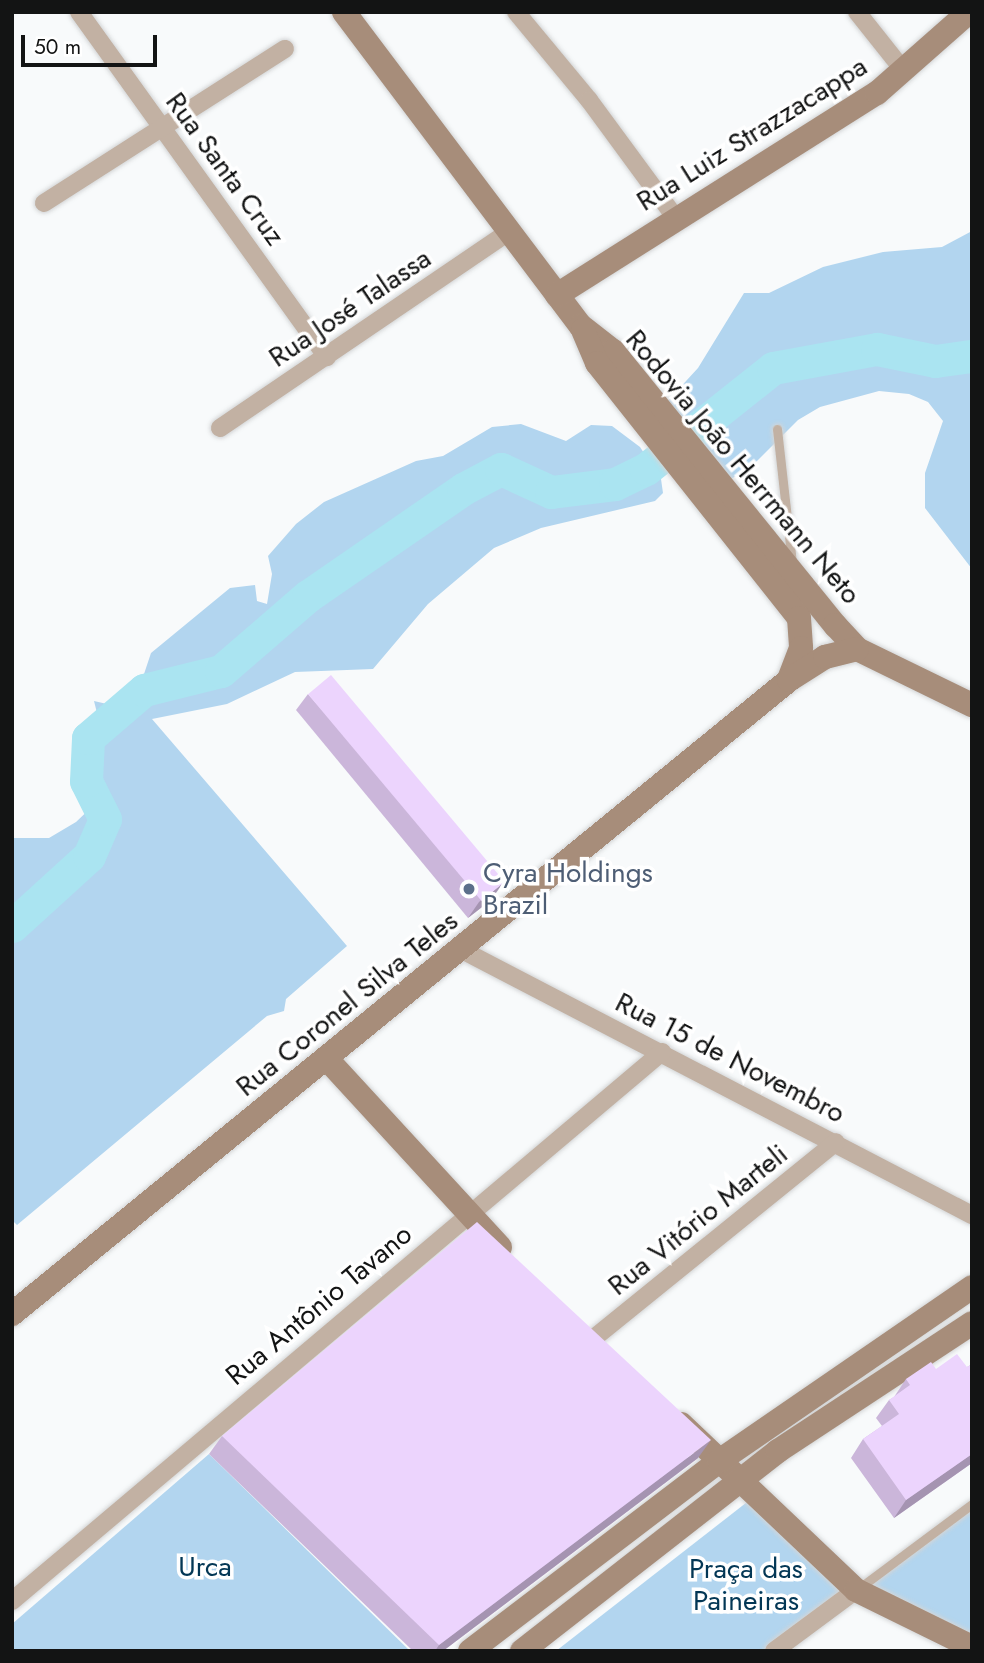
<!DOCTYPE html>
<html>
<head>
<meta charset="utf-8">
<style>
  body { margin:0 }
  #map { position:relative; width:984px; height:1663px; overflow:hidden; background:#f8fafb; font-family:Jost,sans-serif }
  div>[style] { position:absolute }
  .green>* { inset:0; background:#b2d5ef }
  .river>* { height:33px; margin:-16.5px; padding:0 16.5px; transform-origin:16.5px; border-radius:16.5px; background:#aae4f1 }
  .roads { filter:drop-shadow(0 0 2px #d3d5d6) drop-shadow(0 0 2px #d3d5d6) }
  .lane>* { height:9px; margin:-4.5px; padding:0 4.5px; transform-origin:4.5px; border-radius:4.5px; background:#c2b1a3 }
  .street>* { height:18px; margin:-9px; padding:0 9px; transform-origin:9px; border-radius:9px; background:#c2b1a3 }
  .secondary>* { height:24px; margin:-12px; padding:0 12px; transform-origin:12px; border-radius:12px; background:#a78d7a }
  .wall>* { inset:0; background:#cbb6da }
  .shaded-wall>* { inset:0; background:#a594b1 }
  .building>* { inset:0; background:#ecd4fd; transform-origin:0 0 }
  .dots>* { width:19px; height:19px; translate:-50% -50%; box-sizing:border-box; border:4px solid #fff; border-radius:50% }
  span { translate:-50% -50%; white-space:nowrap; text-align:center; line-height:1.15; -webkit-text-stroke:7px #fff; paint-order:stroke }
  .street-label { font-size:28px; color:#131414 }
  .service-label { font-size:28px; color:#4e5e75 }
  .left { translate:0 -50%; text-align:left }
  .park-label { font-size:28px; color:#033755 }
  .frame { position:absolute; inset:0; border:14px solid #131414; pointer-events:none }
  .scale { position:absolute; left:21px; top:35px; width:136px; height:32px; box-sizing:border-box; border:4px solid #131414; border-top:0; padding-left:9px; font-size:21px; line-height:24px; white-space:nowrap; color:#131414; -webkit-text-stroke:5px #fff; paint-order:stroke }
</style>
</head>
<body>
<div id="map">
  <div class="green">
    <div style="clip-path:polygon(972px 231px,972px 569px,925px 508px,925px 473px,943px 421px,928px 402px,909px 394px,879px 391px,820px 407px,798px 420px,748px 470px,717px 486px,652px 418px,698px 368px,744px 293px,769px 293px,823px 267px,883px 252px,942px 247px)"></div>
    <div style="clip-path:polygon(521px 424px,566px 441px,591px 425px,612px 426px,640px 447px,661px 479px,663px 493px,655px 501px,541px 528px,494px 548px,428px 604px,373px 669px,295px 672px,227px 704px,152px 719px,347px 946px,286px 999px,284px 1011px,267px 1016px,17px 1225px,12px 1220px,12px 838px,49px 838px,76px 822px,98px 801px,101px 786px,94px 743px,103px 737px,94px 701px,120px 707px,134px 704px,151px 653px,230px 588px,255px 585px,257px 601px,267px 604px,272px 574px,268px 556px,296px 524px,324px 502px,416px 461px,443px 456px,492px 427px)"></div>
    <div style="clip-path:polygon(209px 1454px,410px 1651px,12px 1651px,12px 1624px)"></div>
    <div style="clip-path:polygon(751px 1499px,848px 1590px,769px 1651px,556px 1651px)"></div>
    <div style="clip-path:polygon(972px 1505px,972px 1647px,857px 1590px)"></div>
  </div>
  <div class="river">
    <div style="left:12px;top:926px;width:104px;rotate:-42.3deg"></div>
    <div style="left:89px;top:856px;width:40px;rotate:-66.6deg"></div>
    <div style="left:105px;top:819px;width:42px;rotate:-116.6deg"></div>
    <div style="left:86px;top:781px;width:43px;rotate:-87.3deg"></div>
    <div style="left:88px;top:738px;width:74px;rotate:-40.6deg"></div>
    <div style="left:144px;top:690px;width:79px;rotate:-13.9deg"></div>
    <div style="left:221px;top:671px;width:115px;rotate:-40.8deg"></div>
    <div style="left:308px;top:596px;width:188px;rotate:-34.6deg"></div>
    <div style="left:463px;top:489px;width:43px;rotate:-27.8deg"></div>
    <div style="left:501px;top:469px;width:55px;rotate:24.7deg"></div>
    <div style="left:551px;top:492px;width:64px;rotate:-7.1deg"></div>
    <div style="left:615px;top:484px;width:34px;rotate:-26deg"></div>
    <div style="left:646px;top:469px;width:162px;rotate:-38.5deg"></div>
    <div style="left:773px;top:368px;width:106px;rotate:-10.4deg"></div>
    <div style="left:877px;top:349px;width:59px;rotate:11.7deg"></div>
    <div style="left:935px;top:361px;width:37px;rotate:-8deg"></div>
  </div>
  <div class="roads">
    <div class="lane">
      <div style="left:777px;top:429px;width:134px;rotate:83.6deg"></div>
      <div style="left:858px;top:1589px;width:142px;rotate:-36.7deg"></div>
    </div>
    <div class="street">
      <div style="left:79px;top:12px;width:425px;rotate:54.3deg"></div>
      <div style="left:516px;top:12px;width:114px;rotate:50.3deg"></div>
      <div style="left:589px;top:100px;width:145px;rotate:53.7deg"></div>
      <div style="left:857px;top:12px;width:75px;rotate:51.5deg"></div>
      <div style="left:44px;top:203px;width:286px;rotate:-32.6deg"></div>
      <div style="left:220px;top:428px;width:351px;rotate:-34.2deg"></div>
      <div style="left:462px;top:950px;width:575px;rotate:27.46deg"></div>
      <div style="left:594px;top:1338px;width:311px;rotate:-39deg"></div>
      <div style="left:12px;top:1601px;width:851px;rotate:-40.18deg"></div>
      <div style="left:774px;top:1651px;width:102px;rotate:-36.6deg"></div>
    </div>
    <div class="secondary">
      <div style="left:344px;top:12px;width:393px;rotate:53deg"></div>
      <div style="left:581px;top:326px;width:41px;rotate:38deg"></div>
      <div style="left:613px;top:351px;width:353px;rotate:51deg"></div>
      <div style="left:835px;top:625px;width:33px;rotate:47deg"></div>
      <div style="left:857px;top:649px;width:128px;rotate:26deg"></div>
      <div style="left:557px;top:295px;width:378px;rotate:-32.3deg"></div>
      <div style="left:877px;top:93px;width:123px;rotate:-41.4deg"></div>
      <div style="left:583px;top:330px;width:36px;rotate:67deg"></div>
      <div style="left:597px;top:363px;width:325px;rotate:51.6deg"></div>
      <div style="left:799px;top:618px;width:30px;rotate:86deg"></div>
      <div style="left:801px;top:648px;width:33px;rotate:111deg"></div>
      <div style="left:326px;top:1058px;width:257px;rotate:47.4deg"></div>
      <div style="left:12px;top:1314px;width:1003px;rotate:-39.21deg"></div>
      <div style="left:789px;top:680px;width:43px;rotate:-32.6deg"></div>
      <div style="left:825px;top:657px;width:33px;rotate:-14deg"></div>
      <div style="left:681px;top:1424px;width:241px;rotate:43.5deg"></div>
      <div style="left:856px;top:1590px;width:129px;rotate:26.2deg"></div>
      <div style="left:470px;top:1651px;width:313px;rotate:-37.3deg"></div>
      <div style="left:719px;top:1461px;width:307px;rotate:-34.5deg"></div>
      <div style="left:522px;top:1651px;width:325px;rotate:-38deg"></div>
      <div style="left:778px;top:1451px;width:232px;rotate:-33.4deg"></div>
    </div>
  </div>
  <div class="wall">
    <div style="clip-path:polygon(308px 694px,491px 900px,468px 918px,296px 710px)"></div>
    <div style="clip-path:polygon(972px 1364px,972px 1463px,894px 1518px,851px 1458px,863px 1439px,882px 1426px,876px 1418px,889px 1400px,894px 1397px,906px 1379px,936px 1369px,967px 1367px)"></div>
    <div style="clip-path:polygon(222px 1436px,698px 1458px,443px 1651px,413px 1651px,209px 1454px)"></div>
  </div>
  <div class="shaded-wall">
    <div style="clip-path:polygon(503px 883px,491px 900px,468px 918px,479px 902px)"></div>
    <div style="clip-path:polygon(711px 1440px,698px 1458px,443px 1651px,435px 1651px,439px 1645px)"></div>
    <div style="clip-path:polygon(972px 1454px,972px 1463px,894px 1518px,906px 1500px)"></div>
  </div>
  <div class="building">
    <div style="left:331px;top:675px;width:270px;height:30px;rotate:50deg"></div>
    <div style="clip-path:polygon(477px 1222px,711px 1440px,439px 1645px,222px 1436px)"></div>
    <div style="clip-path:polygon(957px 1354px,967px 1367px,972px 1364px,972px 1454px,906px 1500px,863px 1439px,899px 1414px,889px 1400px,910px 1385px,906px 1379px,931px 1362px,936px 1369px)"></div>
  </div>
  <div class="dots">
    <div style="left:469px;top:889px;background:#5c6f8a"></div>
  </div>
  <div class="street-label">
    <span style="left:752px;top:134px;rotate:-32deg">Rua Luiz Strazzacappa</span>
    <span style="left:225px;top:169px;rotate:54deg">Rua Santa Cruz</span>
    <span style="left:350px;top:308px;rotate:-34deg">Rua José Talassa</span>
    <span style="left:743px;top:467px;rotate:50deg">Rodovia João Herrmann Neto</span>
    <span style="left:347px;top:1004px;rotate:-39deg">Rua Coronel Silva Teles</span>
    <span style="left:730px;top:1058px;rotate:27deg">Rua 15 de Novembro</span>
    <span style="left:698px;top:1220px;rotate:-39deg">Rua Vitório Marteli</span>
    <span style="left:319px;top:1305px;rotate:-40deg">Rua Antônio Tavano</span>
  </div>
  <div class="service-label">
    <span class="left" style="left:483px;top:889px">Cyra Holdings<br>Brazil</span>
  </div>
  <div class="park-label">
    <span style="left:205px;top:1567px">Urca</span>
    <span style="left:746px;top:1585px">Praça das<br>Paineiras</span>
  </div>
  <div class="frame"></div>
  <div class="scale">50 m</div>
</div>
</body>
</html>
